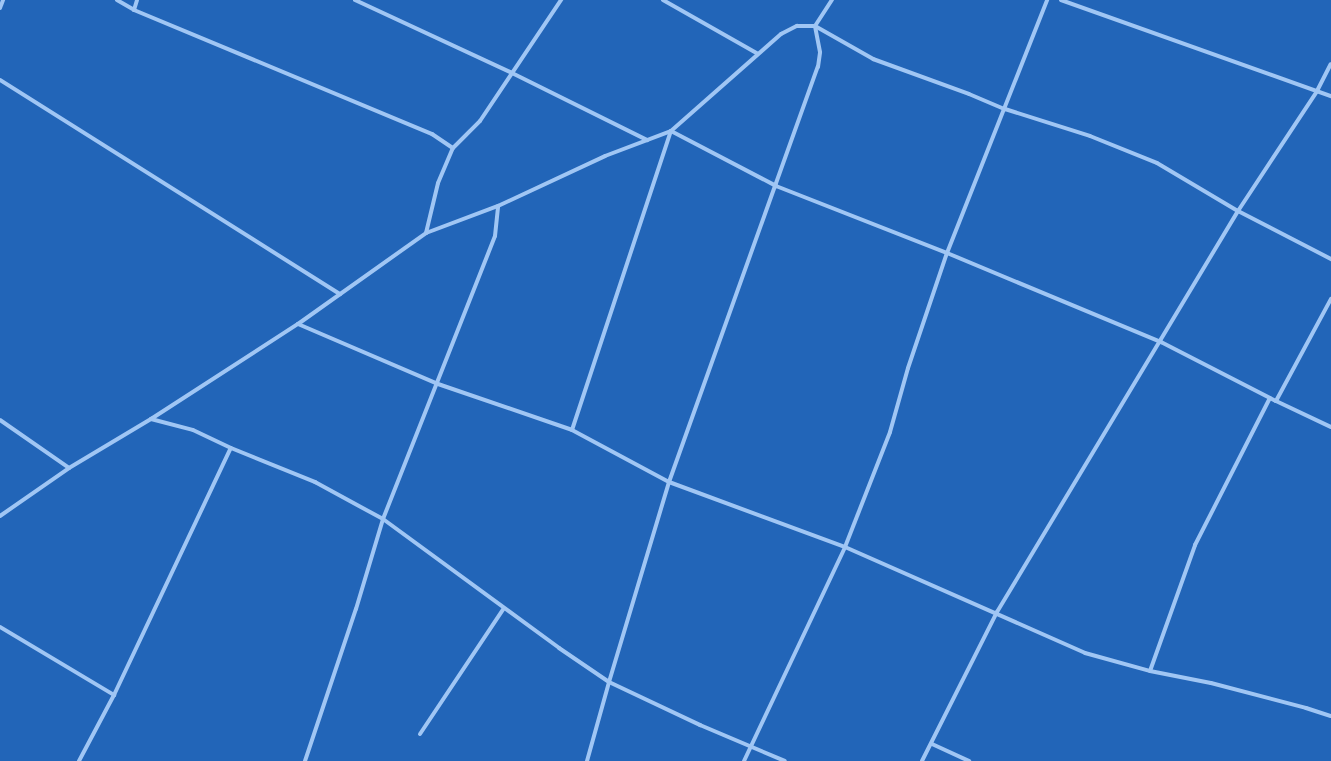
<!DOCTYPE html>
<html>
<head>
<meta charset="utf-8">
<style>
  body { margin:0 }
  #map { position:relative; width:1331px; height:761px; overflow:hidden; background:#0f4b98; font-family:"Alegreya Sans",sans-serif }
  div>[style] { position:absolute }
  .green>* { inset:0; background:#2265b8; transform-origin:0 0 }
  .street>* { height:4px; margin:-2px; padding:0 2px; transform-origin:2px; border-radius:2px; background:#a0c6f4 }
  span { translate:-50% -50%; white-space:nowrap; text-align:center; line-height:1.15; -webkit-text-stroke:3px #0f4b98; paint-order:stroke }
</style>
</head>
<body>
<div id="map">
  <div class="green">
    <div style="left:0;top:0;width:1331px;height:761px"></div>
  </div>
  <div class="street">
    <div style="left:117px;top:0;width:20px;rotate:30deg"></div>
    <div style="left:134px;top:10px;width:323px;rotate:22.6deg"></div>
    <div style="left:432px;top:134px;width:25px;rotate:34deg"></div>
    <div style="left:355px;top:0;width:173px;rotate:24.9deg"></div>
    <div style="left:512px;top:73px;width:151px;rotate:26.4deg"></div>
    <div style="left:663px;top:0;width:109px;rotate:29.6deg"></div>
    <div style="left:1061px;top:0;width:287px;rotate:19.6deg"></div>
    <div style="left:0;top:8px;width:9px;rotate:-69deg"></div>
    <div style="left:134px;top:10px;width:10px;rotate:-73deg"></div>
    <div style="left:815px;top:26px;width:67px;rotate:29.6deg"></div>
    <div style="left:873px;top:59px;width:102px;rotate:20deg"></div>
    <div style="left:969px;top:94px;width:39px;rotate:23deg"></div>
    <div style="left:1005px;top:109px;width:89px;rotate:17.6deg"></div>
    <div style="left:1090px;top:136px;width:72px;rotate:21.9deg"></div>
    <div style="left:1157px;top:163px;width:94px;rotate:30.7deg"></div>
    <div style="left:1238px;top:211px;width:105px;rotate:27.3deg"></div>
    <div style="left:0;top:80px;width:402px;rotate:32.2deg"></div>
    <div style="left:426px;top:233px;width:51px;rotate:-76.5deg"></div>
    <div style="left:438px;top:183px;width:38px;rotate:-67deg"></div>
    <div style="left:453px;top:148px;width:38px;rotate:-45deg"></div>
    <div style="left:480px;top:121px;width:146px;rotate:-56.2deg"></div>
    <div style="left:298px;top:324px;width:152px;rotate:23.2deg"></div>
    <div style="left:438px;top:384px;width:142px;rotate:18.9deg"></div>
    <div style="left:572px;top:430px;width:110px;rotate:28.2deg"></div>
    <div style="left:669px;top:482px;width:188px;rotate:20.3deg"></div>
    <div style="left:845px;top:547px;width:262px;rotate:23.8deg"></div>
    <div style="left:1085px;top:653px;width:67px;rotate:15.5deg"></div>
    <div style="left:1150px;top:671px;width:62px;rotate:11.1deg"></div>
    <div style="left:1211px;top:683px;width:98px;rotate:14.7deg"></div>
    <div style="left:1306px;top:708px;width:26px;rotate:18deg"></div>
    <div style="left:1276px;top:401px;width:116px;rotate:-61.7deg"></div>
    <div style="left:151px;top:419px;width:43px;rotate:14.7deg"></div>
    <div style="left:193px;top:430px;width:42px;rotate:25.3deg"></div>
    <div style="left:231px;top:448px;width:91px;rotate:22deg"></div>
    <div style="left:315px;top:482px;width:77px;rotate:28.6deg"></div>
    <div style="left:383px;top:519px;width:218px;rotate:36.2deg"></div>
    <div style="left:559px;top:648px;width:60px;rotate:34.2deg"></div>
    <div style="left:609px;top:682px;width:101px;rotate:25.3deg"></div>
    <div style="left:700px;top:725px;width:92px;rotate:23deg"></div>
    <div style="left:0;top:420px;width:84px;rotate:34.8deg"></div>
    <div style="left:572px;top:430px;width:315px;rotate:-71.7deg"></div>
    <div style="left:671px;top:131px;width:119px;rotate:27.6deg"></div>
    <div style="left:776px;top:186px;width:184px;rotate:21.4deg"></div>
    <div style="left:947px;top:253px;width:232px;rotate:22.6deg"></div>
    <div style="left:1161px;top:342px;width:129px;rotate:27.2deg"></div>
    <div style="left:1276px;top:401px;width:61px;rotate:25.3deg"></div>
    <div style="left:0;top:516px;width:84px;rotate:-34.8deg"></div>
    <div style="left:69px;top:468px;width:96px;rotate:-30.9deg"></div>
    <div style="left:151px;top:419px;width:175px;rotate:-32.9deg"></div>
    <div style="left:298px;top:324px;width:157px;rotate:-35.4deg"></div>
    <div style="left:426px;top:233px;width:77px;rotate:-20.6deg"></div>
    <div style="left:498px;top:206px;width:118px;rotate:-25deg"></div>
    <div style="left:605px;top:156px;width:71px;rotate:-20.7deg"></div>
    <div style="left:671px;top:131px;width:147px;rotate:-41.4deg"></div>
    <div style="left:781px;top:34px;width:18px;rotate:-27deg"></div>
    <div style="left:797px;top:26px;width:18px"></div>
    <div style="left:815px;top:26px;width:31px;rotate:-57deg"></div>
    <div style="left:0;top:627px;width:133px;rotate:30.8deg"></div>
    <div style="left:1150px;top:671px;width:134px;rotate:-70.3deg"></div>
    <div style="left:1195px;top:545px;width:165px;rotate:-63deg"></div>
    <div style="left:420px;top:734px;width:151px;rotate:-56.3deg"></div>
    <div style="left:932px;top:744px;width:41px;rotate:24.7deg"></div>
    <div style="left:79px;top:761px;width:75px;rotate:-62.1deg"></div>
    <div style="left:114px;top:695px;width:273px;rotate:-64.7deg"></div>
    <div style="left:305px;top:761px;width:160px;rotate:-71.5deg"></div>
    <div style="left:356px;top:609px;width:94px;rotate:-73.3deg"></div>
    <div style="left:383px;top:519px;width:304px;rotate:-68.4deg"></div>
    <div style="left:495px;top:236px;width:30px;rotate:-84deg"></div>
    <div style="left:587px;top:761px;width:82px;rotate:-74.4deg"></div>
    <div style="left:609px;top:682px;width:209px;rotate:-73.3deg"></div>
    <div style="left:669px;top:482px;width:441px;rotate:-70.3deg"></div>
    <div style="left:818px;top:67px;width:15px;rotate:-82deg"></div>
    <div style="left:820px;top:52px;width:26px;rotate:-101deg"></div>
    <div style="left:744px;top:761px;width:237px;rotate:-64.7deg"></div>
    <div style="left:845px;top:547px;width:123px;rotate:-68.6deg"></div>
    <div style="left:890px;top:432px;width:66px;rotate:-74.3deg"></div>
    <div style="left:908px;top:368px;width:121px;rotate:-71.3deg"></div>
    <div style="left:947px;top:253px;width:272px;rotate:-68.4deg"></div>
    <div style="left:922px;top:761px;width:167px;rotate:-63.3deg"></div>
    <div style="left:997px;top:612px;width:468px;rotate:-59deg"></div>
    <div style="left:1238px;top:211px;width:144px;rotate:-56.6deg"></div>
    <div style="left:1317px;top:91px;width:30px;rotate:-63deg"></div>
  </div>
</div>
</body>
</html>
